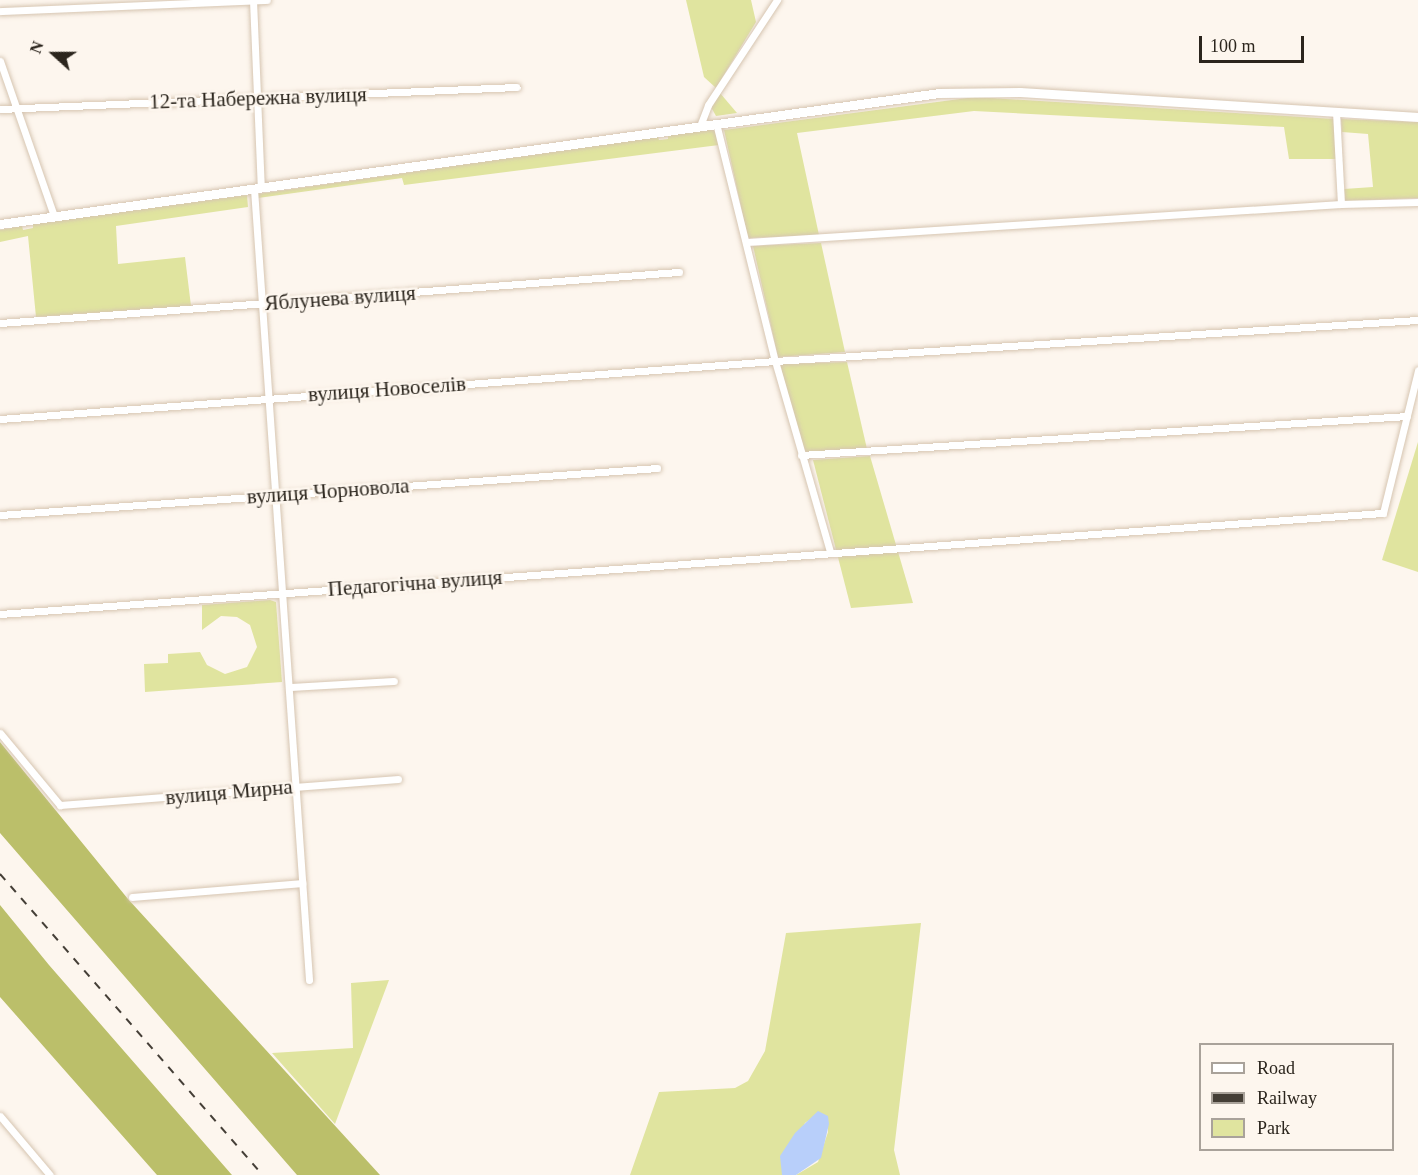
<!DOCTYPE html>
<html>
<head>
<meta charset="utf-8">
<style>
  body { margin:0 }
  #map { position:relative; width:1418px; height:1175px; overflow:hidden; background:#fdf6ee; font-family:"Times New Roman",serif }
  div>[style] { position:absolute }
  .green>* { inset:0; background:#e0e49f }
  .forest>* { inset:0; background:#bbbf6a }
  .water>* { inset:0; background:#b8cffa }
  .roads { filter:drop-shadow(0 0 2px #d6c5b1) drop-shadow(0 0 2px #d6c5b1) }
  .street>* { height:7px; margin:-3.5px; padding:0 3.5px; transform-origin:3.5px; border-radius:3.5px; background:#fff }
  .secondary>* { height:9px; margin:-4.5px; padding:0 4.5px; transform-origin:4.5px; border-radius:4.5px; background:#fff }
  .rail>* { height:2px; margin-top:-1px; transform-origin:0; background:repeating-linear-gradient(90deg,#443e36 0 8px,transparent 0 16px) }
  span { translate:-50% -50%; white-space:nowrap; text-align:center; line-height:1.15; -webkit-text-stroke:5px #fdf6ee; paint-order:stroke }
  .street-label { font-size:21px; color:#2b251d }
  .legend { position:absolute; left:1199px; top:1043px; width:195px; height:108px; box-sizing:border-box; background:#fdf6ee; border:2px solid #a9a29a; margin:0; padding:8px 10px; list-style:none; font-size:18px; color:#2b251d }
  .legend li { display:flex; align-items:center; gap:12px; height:30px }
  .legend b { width:30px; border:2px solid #a9a29a }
  .north { position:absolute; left:24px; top:24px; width:60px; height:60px; -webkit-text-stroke:4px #fdf6ee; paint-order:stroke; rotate:291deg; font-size:16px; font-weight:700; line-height:24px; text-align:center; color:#2b251d }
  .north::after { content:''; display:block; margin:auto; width:21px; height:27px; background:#2b251d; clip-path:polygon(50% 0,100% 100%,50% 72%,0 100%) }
  .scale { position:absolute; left:1199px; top:36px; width:105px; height:27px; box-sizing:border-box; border:3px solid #2b251d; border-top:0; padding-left:8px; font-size:18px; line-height:21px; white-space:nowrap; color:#2b251d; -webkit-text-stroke:4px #fdf6ee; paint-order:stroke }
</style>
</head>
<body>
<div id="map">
  <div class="green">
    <div style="clip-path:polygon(686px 0,751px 0,756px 22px,716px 88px,704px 77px)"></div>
    <div style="clip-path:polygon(720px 93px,737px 113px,716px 116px,711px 107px)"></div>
    <div style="clip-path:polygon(975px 97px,1334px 119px,1336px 159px,1289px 159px,1284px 127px,974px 111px,797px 133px,819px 235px,748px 238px,724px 130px)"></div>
    <div style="clip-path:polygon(1341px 119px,1418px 122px,1418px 198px,1345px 201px,1344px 189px,1373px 187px,1368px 134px,1342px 132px)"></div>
    <div style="clip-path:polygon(715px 129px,719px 145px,404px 185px,402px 178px,258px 198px,258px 194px,658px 137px,659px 140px,668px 139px,668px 135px)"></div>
    <div style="clip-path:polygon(247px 195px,248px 207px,116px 226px,118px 264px,185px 257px,191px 306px,36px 317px,28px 236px,0 242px,0 230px,22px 226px,23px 230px,33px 228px,33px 224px)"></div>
    <div style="clip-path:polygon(821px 243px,845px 352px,778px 357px,753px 246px)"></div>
    <div style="clip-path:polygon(847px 362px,867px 449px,802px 452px,780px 364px)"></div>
    <div style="clip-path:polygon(1418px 442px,1418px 572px,1382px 560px)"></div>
    <div style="clip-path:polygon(870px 456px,913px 603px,851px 608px,813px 460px)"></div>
    <div style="clip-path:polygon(270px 600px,276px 602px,282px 682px,145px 692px,144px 664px,168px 663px,168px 654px,200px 652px,207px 665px,225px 674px,247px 667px,257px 647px,250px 625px,237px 617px,221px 616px,202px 630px,202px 605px)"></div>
    <div style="clip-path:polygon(921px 923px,894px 1150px,900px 1175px,796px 1175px,818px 1162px,828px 1132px,828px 1116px,812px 1118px,805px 1123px,782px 1175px,630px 1175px,659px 1092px,735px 1088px,748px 1081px,765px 1051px,786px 933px)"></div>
    <div style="clip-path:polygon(389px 980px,335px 1124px,272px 1053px,353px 1048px,351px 983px)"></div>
  </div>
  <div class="forest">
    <div style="clip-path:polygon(0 742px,128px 899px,380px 1175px,297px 1175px,0 833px)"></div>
    <div style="clip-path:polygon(0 905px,49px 965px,232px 1175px,157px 1175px,0 997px)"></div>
  </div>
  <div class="water">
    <div style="clip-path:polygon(818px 1111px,828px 1116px,829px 1124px,821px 1158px,796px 1175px,782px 1175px,780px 1156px,795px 1133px)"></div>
  </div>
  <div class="roads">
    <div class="street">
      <div style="left:253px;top:0;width:188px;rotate:87.6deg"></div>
      <div style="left:0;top:11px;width:267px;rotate:-2.4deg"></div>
      <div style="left:0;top:61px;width:164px;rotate:70.8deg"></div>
      <div style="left:0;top:109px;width:517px;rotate:-2.44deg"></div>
      <div style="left:716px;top:123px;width:245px;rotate:76.1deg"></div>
      <div style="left:775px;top:361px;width:199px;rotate:73.9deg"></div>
      <div style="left:700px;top:126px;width:22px;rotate:-69deg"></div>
      <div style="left:708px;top:105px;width:126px;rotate:-56.7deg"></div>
      <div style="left:254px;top:189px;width:793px;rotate:86.02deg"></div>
      <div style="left:1341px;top:204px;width:77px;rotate:-1.5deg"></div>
      <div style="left:747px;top:242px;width:595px;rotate:-3.66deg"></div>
      <div style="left:1341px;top:204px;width:92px;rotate:-93.1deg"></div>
      <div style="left:0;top:323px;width:681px;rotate:-4.3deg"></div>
      <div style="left:0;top:419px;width:777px;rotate:-4.28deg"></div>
      <div style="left:775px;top:361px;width:644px;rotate:-3.65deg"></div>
      <div style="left:801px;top:455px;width:607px;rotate:-3.68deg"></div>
      <div style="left:0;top:515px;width:659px;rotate:-4.09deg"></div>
      <div style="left:0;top:614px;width:1387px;rotate:-4.18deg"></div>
      <div style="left:1383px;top:513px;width:147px;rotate:-76.2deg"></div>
      <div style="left:290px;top:687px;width:104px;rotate:-3.3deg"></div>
      <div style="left:0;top:733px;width:94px;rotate:50.2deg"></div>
      <div style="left:60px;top:805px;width:339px;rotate:-4.4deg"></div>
      <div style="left:132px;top:897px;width:171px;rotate:-4.7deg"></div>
      <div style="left:0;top:1116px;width:77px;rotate:49.7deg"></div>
    </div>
    <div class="secondary">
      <div style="left:0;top:224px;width:948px;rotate:-7.94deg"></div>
      <div style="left:939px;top:93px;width:81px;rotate:-0.7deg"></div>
      <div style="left:1020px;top:92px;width:399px;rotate:3.6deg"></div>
    </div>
  </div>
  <div class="rail">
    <div style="left:0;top:874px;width:400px;rotate:48.9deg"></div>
  </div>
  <div class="street-label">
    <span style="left:258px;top:98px;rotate:-2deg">12-та Набережна вулиця</span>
    <span style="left:340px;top:298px;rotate:-4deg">Яблунева вулиця</span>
    <span style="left:387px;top:389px;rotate:-4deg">вулиця Новоселів</span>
    <span style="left:328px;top:491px;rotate:-4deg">вулиця Чорновола</span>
    <span style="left:415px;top:583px;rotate:-4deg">Педагогічна вулиця</span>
    <span style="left:229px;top:792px;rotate:-5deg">вулиця Мирна</span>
  </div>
  <ul class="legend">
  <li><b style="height:8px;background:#fff"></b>Road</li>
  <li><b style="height:8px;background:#443e36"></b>Railway</li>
  <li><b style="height:16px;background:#e0e49f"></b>Park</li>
  </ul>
  <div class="north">N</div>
  <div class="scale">100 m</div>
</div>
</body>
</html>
